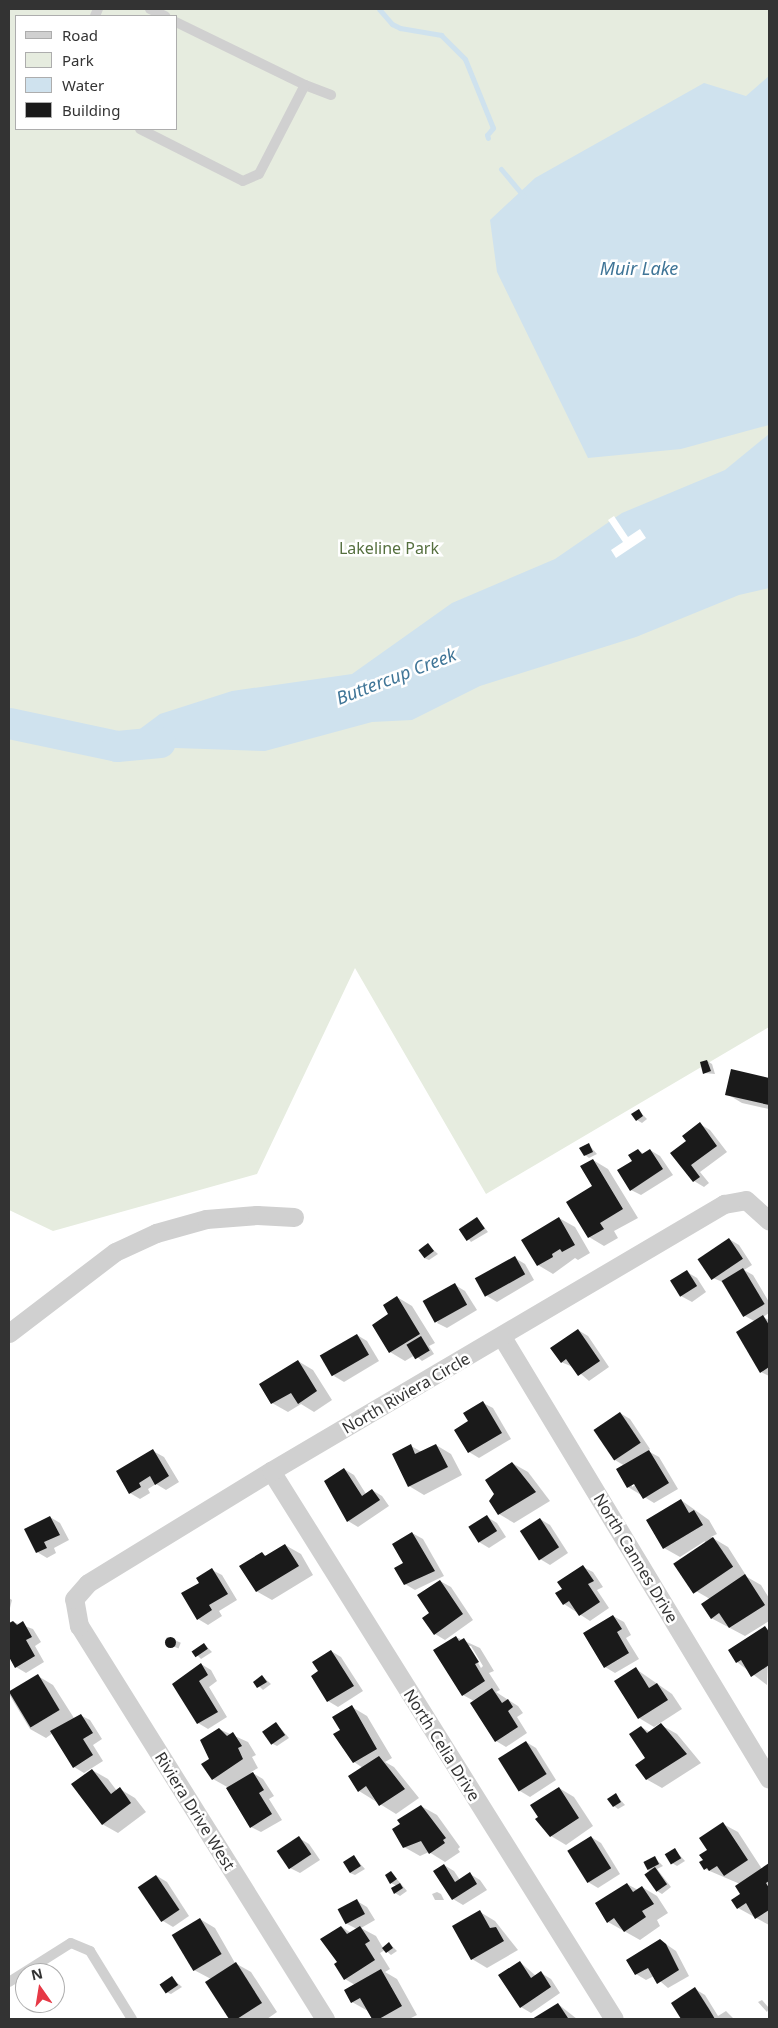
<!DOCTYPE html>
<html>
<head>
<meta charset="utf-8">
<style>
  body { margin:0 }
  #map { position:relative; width:778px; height:2028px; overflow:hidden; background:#fff; font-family:"Noto Sans",sans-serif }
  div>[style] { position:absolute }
  .green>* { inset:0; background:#e6ecdf }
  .water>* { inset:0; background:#cfe2ee }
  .pier>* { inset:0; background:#fff }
  .shadow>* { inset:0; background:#0003; transform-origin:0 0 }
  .stream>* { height:5px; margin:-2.5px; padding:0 2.5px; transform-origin:2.5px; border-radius:2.5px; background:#cfe2ee }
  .river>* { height:31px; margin:-15.5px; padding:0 15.5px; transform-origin:15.5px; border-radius:15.5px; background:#cfe2ee }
  .building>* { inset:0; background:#1a1a1a; transform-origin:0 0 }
  .round { border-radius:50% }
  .service>* { height:10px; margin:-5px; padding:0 5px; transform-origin:5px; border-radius:5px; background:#d0d0d0 }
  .minor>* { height:19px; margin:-9.5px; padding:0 9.5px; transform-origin:9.5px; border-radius:9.5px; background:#d0d0d0 }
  span { translate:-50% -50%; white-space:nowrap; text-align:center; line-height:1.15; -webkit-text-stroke:5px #fff; paint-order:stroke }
  .park-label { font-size:16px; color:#56703f }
  .street-label { font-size:16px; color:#333 }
  .water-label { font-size:18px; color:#3f7597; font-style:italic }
  .frame { position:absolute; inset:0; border:10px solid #333; pointer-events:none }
  .legend { position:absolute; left:15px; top:15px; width:162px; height:115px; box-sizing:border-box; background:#fff; border:1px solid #adadad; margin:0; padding:6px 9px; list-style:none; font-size:15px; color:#333 }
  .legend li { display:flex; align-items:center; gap:10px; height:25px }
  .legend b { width:25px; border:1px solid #adadad }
  .north { position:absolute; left:15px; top:1963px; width:50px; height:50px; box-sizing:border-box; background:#fff; border:1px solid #adadad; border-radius:50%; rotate:347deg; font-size:14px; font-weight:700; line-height:20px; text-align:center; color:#333 }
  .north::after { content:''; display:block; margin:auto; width:18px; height:22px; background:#e63946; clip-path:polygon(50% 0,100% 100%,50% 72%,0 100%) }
</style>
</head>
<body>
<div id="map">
  <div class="green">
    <div style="clip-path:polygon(evenodd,9px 9px,769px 9px,769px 1027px,486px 1194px,355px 968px,257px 1174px,53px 1231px,9px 1210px,9px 9px,16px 16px,176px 16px,176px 129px,16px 129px,16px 16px)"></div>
  </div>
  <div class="water">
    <div style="clip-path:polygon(769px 76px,769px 425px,681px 449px,588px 458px,497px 272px,490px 220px,535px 178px,704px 83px,746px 96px)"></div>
    <div style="clip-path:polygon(769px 434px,769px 588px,739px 595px,636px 637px,480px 686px,412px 720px,372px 722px,265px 751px,117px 746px,160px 714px,232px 691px,352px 674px,452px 603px,555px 559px,622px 513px,725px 470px)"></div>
  </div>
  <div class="pier">
    <div style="clip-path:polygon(614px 516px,628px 537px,640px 529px,646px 538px,616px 558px,611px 550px,623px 542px,608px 520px)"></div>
  </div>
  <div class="shadow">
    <div style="clip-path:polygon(707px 1061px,712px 1064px,715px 1074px,704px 1073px)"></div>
    <div style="clip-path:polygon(732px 1071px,769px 1079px,769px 1109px,742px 1103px,727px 1094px)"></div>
    <div style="clip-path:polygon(639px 1111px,647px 1119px,642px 1123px,637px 1120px)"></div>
    <div style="clip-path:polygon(700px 1124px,710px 1130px,727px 1152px,700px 1172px,709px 1183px,704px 1187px,694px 1181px,672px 1153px,688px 1141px)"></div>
    <div style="clip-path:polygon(588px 1144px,597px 1154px,589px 1158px,585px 1155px)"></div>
    <div style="clip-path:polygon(638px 1150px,644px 1154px,650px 1150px,660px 1156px,673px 1175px,641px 1195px,631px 1190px,633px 1161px)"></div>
    <div style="clip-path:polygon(593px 1160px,608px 1169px,638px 1218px,614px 1231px,618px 1238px,604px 1246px,589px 1237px,594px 1187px)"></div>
    <div style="clip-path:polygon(477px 1218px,488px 1232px,471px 1242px,460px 1228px)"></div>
    <div style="clip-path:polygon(559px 1218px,575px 1227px,590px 1253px,578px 1260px,575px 1258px,553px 1274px,538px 1265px)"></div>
    <div style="clip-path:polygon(729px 1239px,739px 1245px,752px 1265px,744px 1270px,753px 1275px,769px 1302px,769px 1313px,763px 1317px,769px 1320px,769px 1376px,761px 1372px,756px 1322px,745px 1316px,725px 1283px,713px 1278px)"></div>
    <div style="clip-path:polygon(428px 1245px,438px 1254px,429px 1260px,424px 1258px)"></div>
    <div style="clip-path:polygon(515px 1258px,525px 1264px,534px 1280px,497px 1302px,487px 1296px)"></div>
    <div style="clip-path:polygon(687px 1272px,697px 1278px,706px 1292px,692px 1302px,681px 1296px)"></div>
    <div style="clip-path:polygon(455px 1285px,465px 1291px,477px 1310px,447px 1328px,437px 1323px)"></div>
    <div style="clip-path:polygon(397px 1297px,412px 1306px,435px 1343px,429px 1346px,434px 1354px,422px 1361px,415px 1355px,405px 1361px,390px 1352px,390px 1314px)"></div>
    <div style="clip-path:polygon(578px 1330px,588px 1336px,609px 1367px,589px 1381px,573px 1367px,561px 1362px)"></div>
    <div style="clip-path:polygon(357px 1335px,367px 1341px,379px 1361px,344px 1382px,334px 1376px)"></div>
    <div style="clip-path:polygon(298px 1361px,313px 1370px,332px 1400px,314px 1412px,301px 1404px,288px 1412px,272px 1403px,261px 1384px)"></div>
    <div style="clip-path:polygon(483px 1403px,493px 1408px,511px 1439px,479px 1458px,469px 1452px,470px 1421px)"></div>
    <div style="clip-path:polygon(evenodd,620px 1413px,630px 1419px,650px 1449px,648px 1451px,659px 1457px,678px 1489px,654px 1503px,628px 1487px,625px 1466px,615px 1460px,620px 1413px,640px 1482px,632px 1487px,632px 1484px,640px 1482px)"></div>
    <div style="clip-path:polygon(436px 1445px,451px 1454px,462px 1475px,424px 1495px,409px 1486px,411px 1446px,422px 1452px)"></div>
    <div style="clip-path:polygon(153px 1451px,164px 1457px,179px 1482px,166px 1490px,156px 1484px,148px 1489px,150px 1493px,140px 1499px,130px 1493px)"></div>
    <div style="clip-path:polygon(512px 1463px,528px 1472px,550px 1501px,514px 1523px,499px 1514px)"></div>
    <div style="clip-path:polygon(344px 1469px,354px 1475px,366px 1494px,372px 1490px,382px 1496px,389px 1506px,358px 1527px,348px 1521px)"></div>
    <div style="clip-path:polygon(681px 1500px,709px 1520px,717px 1534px,711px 1537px,728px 1547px,747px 1577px,761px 1585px,769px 1598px,769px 1621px,745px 1636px,711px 1618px,710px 1599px,696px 1591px,705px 1541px,680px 1557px,664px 1548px)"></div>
    <div style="clip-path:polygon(50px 1517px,60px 1523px,69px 1540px,54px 1548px,56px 1553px,47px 1558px,37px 1552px)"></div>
    <div style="clip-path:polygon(487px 1517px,497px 1523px,506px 1537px,489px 1548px,479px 1542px)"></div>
    <div style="clip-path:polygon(540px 1519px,550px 1525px,568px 1553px,550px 1565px,540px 1559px)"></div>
    <div style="clip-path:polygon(412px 1533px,423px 1539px,444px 1576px,415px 1590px,405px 1584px,404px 1563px)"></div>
    <div style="clip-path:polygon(285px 1545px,301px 1554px,313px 1575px,272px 1600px,256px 1591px,262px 1554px,267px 1556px)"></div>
    <div style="clip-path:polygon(583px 1567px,593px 1572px,603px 1587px,597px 1590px,609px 1608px,590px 1621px,564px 1604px,563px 1589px)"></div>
    <div style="clip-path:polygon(212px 1570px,222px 1575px,237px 1600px,219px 1611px,222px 1616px,208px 1625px,198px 1619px,200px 1583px)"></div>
    <div style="clip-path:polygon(440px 1581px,451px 1587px,473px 1620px,445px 1640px,435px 1634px,424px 1618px,431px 1614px)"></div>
    <div style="clip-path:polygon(9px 1598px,12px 1600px,9px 1612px)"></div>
    <div style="clip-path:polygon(613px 1616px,624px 1622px,631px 1635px,626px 1638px,639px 1659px,615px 1673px,605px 1667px)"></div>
    <div style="clip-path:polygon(13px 1622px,33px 1629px,41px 1642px,35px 1646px,44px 1662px,26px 1673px,16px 1667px,9px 1655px,9px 1625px)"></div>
    <div style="clip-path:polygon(765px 1627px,769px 1630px,767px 1685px,737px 1662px)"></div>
    <div style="left:167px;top:1637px;width:15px;height:6px;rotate:23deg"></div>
    <div style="clip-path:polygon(evenodd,456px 1637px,480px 1648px,494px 1671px,489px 1673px,500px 1690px,496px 1692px,518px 1706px,523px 1713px,517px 1717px,527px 1733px,506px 1747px,496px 1741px,474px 1701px,463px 1695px,456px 1637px,468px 1646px,471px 1646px,483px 1666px,481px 1668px,468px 1646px)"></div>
    <div style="clip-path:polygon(204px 1644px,212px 1652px,201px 1659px,193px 1651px)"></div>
    <div style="clip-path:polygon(331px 1651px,341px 1657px,363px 1691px,338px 1707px,328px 1701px,312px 1676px,320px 1671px)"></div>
    <div style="clip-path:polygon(201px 1664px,211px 1670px,217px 1681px,209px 1687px,227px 1717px,208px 1729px,198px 1723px,174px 1684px)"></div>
    <div style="clip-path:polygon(636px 1669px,672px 1694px,682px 1709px,654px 1727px,639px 1718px)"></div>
    <div style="clip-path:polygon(38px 1676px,53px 1685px,74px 1718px,80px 1715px,90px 1720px,102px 1739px,93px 1745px,103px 1761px,84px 1773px,74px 1767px,53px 1733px,46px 1738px,30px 1729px,9px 1694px)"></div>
    <div style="clip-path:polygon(262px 1676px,271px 1684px,263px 1690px,255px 1682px)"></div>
    <div style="clip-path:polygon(352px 1707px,367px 1716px,392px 1758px,385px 1762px,394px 1767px,419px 1798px,396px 1814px,359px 1791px,363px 1768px,354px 1762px,342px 1731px)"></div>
    <div style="clip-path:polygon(276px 1723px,289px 1738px,277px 1746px,273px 1744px)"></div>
    <div style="clip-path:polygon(661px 1725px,677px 1734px,701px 1763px,662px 1788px,646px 1779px,647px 1759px,641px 1727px,650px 1732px)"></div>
    <div style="clip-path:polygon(219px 1729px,248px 1742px,256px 1755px,252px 1757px,258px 1768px,251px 1772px,263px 1779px,274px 1796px,269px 1799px,282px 1820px,261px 1832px,251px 1827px,229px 1788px,213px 1779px,210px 1760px)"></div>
    <div style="clip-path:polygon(526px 1742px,536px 1748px,556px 1780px,530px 1797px,520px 1791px)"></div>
    <div style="clip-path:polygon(92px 1770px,108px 1779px,117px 1791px,120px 1789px,135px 1798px,146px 1812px,118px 1833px,102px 1824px)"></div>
    <div style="clip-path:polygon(559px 1788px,574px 1797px,593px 1826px,566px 1845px,551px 1836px)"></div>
    <div style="clip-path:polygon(616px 1795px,625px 1805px,618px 1809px,614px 1806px)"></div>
    <div style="clip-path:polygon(421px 1806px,437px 1815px,460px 1847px,458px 1849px,460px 1852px,445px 1862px,429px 1852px,420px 1856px,404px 1847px,402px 1824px)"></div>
    <div style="clip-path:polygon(723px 1824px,738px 1832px,762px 1869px,769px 1865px,769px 1925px,738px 1908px,742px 1894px,740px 1884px,705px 1869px,704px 1860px)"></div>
    <div style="clip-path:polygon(591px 1837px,601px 1843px,620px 1874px,598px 1888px,588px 1882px)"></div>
    <div style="clip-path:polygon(299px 1838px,309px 1844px,320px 1860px,300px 1873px,290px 1868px)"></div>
    <div style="clip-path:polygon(675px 1850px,685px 1861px,677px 1866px,672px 1863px)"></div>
    <div style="clip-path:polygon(354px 1857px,365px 1869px,355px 1875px,350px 1873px)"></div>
    <div style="clip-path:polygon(655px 1858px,663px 1866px,657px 1869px,671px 1887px,662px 1894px,657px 1891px,648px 1869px)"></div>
    <div style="clip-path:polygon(444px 1865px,454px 1871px,460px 1880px,470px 1874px,480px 1880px,487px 1890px,463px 1905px,453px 1899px)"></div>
    <div style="clip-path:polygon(391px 1872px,407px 1891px,400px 1896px,395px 1893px,397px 1886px,391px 1883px)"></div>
    <div style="clip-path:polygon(157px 1876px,167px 1882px,189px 1916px,173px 1927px,163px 1921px)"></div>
    <div style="clip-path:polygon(627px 1884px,638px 1890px,642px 1887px,657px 1896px,668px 1913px,657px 1920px,660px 1926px,640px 1940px,608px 1922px)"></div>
    <div style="clip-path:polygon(437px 1892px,441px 1894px,444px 1900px,435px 1900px,432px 1894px)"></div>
    <div style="clip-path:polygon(357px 1901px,367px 1907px,375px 1920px,361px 1928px,376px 1936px,383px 1948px,389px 1943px,397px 1951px,391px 1955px,385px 1950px,380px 1953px,390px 1969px,385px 1972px,397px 1979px,417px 2015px,409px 2019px,373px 2019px,368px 2011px,352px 2002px,355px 1985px,345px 1979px,339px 1962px,342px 1927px,351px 1933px,357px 1929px,347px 1924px)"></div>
    <div style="clip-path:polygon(480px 1912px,495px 1921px,518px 1950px,487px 1968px,472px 1959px)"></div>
    <div style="clip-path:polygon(200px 1919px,215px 1928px,235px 1963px,251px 1972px,277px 2012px,267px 2019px,231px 2019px,207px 1982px,211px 1979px,194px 1970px)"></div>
    <div style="clip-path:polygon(660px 1940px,676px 1951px,689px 1976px,668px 1988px,654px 1976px,646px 1980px,636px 1974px)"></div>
    <div style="clip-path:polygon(520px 1962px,536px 1976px,541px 1973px,551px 1979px,560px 1993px,531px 2013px,521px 2007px)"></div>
    <div style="clip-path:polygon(172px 1978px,182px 1987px,171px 1994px,166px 1992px)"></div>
    <div style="clip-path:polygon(695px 1989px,705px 1995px,718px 2016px,726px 2011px,733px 2018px,682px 2019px)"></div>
    <div style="clip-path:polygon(762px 2000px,769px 2008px,767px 2012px,758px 2002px)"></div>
    <div style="clip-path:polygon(558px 2004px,577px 2019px,534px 2019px)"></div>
  </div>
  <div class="stream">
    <div style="left:379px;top:9px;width:20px;rotate:49deg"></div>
    <div style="left:392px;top:24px;width:9px;rotate:27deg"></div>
    <div style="left:400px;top:28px;width:42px;rotate:9.7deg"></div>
    <div style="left:441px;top:35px;width:34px;rotate:45deg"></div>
    <div style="left:465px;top:59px;width:74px;rotate:67.9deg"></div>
    <div style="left:493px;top:128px;width:9px;rotate:131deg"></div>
    <div style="left:487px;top:135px;width:3px;rotate:72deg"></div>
    <div style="left:501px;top:169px;width:35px;rotate:50deg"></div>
  </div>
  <div class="river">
    <div style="left:9px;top:723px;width:110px;rotate:12deg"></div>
    <div style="left:117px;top:746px;width:43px;rotate:-5.3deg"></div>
  </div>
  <div class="building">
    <div style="clip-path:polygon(707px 1060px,711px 1071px,703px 1074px,700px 1062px)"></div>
    <div style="clip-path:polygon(731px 1069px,769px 1078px,769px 1105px,725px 1095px)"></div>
    <div style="clip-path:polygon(639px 1109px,643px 1116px,636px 1121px,631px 1114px)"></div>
    <div style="clip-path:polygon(700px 1122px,717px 1146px,691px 1165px,700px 1177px,693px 1182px,670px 1153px,686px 1141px,682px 1136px)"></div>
    <div style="clip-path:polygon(589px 1143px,593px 1152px,584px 1156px,579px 1148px)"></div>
    <div style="clip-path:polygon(638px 1149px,642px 1154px,650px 1149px,663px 1169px,630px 1191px,617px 1170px,632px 1161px,628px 1155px)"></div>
    <div style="clip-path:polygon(593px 1159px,623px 1209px,600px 1223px,604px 1229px,588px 1238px,566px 1202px,592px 1186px,580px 1166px)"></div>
    <div style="left:477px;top:1217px;width:14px;height:22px;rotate:56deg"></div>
    <div style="clip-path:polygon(559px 1217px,575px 1245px,562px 1252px,560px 1249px,552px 1254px,551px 1251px,553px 1257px,537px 1266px,521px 1240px)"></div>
    <div style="left:729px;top:1238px;width:25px;height:38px;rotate:56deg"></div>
    <div style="left:428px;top:1243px;width:10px;height:12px;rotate:53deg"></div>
    <div style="left:515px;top:1256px;width:21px;height:46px;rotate:61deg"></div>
    <div style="left:743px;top:1268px;width:42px;height:25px;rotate:59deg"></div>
    <div style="left:687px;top:1270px;width:19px;height:20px;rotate:58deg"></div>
    <div style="left:455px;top:1283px;width:25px;height:37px;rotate:61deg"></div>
    <div style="clip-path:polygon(397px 1296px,420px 1334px,389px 1353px,372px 1325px,388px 1314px,383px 1305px)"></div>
    <div style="clip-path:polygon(763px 1315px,769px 1325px,769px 1367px,760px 1373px,736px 1332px)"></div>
    <div style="clip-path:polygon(578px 1329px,600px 1361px,578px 1376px,566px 1359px,561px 1363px,550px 1348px)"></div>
    <div style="left:357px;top:1334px;width:24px;height:43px;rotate:60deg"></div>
    <div style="left:421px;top:1336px;width:17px;height:17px;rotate:59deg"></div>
    <div style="clip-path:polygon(298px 1360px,317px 1391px,298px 1404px,291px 1393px,271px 1404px,259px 1384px)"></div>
    <div style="clip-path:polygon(483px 1401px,502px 1433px,468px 1453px,454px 1430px,468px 1421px,463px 1413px)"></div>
    <div style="left:620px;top:1412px;width:37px;height:32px;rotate:56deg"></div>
    <div style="clip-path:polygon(411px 1444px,415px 1454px,436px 1444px,448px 1467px,408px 1487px,392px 1454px)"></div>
    <div style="clip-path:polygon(153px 1449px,169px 1476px,155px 1485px,150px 1476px,139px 1483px,141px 1487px,129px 1494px,116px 1471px)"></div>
    <div style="clip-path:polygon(649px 1450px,669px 1483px,643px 1499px,634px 1484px,627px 1488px,616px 1469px)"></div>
    <div style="clip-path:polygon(512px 1462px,536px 1492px,498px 1515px,489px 1501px,494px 1494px,485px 1480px)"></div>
    <div style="clip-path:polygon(344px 1468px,362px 1496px,372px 1489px,380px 1500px,347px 1522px,324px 1481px)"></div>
    <div style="clip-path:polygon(681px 1499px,689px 1513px,694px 1510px,703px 1525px,663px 1549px,646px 1520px)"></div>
    <div style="left:487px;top:1515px;width:19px;height:22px;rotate:58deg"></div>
    <div style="clip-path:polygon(50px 1516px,60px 1535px,44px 1542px,47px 1548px,36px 1553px,24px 1529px)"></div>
    <div style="left:540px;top:1518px;width:35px;height:24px;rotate:57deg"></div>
    <div style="clip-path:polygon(412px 1532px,435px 1571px,404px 1585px,394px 1568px,403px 1563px,392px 1544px)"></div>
    <div style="left:713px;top:1537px;width:36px;height:48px;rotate:56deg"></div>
    <div style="clip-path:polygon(285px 1544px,299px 1566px,256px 1592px,239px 1566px,262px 1552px,265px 1556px)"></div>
    <div style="clip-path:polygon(583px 1565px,594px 1581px,588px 1584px,600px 1602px,579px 1616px,569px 1601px,563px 1605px,555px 1593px,562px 1589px,557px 1582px)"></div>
    <div style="clip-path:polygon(212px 1568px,228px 1594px,209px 1605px,212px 1610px,197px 1620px,181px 1593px,199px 1583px,196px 1578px)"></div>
    <div style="clip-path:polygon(745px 1574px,765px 1605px,729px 1628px,719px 1613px,711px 1619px,701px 1604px)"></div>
    <div style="clip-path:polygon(440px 1580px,463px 1614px,434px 1635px,422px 1618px,429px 1613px,417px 1595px)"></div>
    <div style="clip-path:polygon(613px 1615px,622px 1629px,617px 1632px,629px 1653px,604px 1668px,583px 1633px)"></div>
    <div style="clip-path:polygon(13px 1621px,17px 1625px,23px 1621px,32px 1637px,26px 1640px,35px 1656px,15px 1668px,9px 1657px,9px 1623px)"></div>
    <div style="clip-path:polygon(765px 1626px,769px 1632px,769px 1665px,751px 1677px,741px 1660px,736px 1663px,728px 1650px)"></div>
    <div style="clip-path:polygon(456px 1636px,459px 1641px,464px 1638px,479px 1662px,475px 1664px,485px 1681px,462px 1696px,433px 1650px)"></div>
    <div class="round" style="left:164.5px;top:1636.5px;width:11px;height:11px"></div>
    <div style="left:204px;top:1643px;width:7px;height:15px;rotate:56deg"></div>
    <div style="clip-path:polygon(331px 1650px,354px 1686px,327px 1702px,311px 1676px,318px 1671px,312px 1662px)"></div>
    <div style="clip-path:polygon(201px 1663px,208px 1675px,199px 1681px,218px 1712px,197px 1724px,172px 1684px)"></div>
    <div style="clip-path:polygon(636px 1667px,649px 1688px,657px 1683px,668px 1700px,638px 1719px,614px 1681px)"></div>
    <div style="left:38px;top:1674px;width:42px;height:34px;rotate:59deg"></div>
    <div style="clip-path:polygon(262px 1675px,267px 1682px,257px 1688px,253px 1682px)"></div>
    <div style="clip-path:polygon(492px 1688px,502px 1703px,508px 1699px,513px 1707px,508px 1711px,518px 1727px,495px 1742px,470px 1703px)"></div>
    <div style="clip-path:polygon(352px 1705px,377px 1749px,353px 1763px,333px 1734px,340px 1730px,332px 1717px)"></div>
    <div style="clip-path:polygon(81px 1714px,93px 1733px,83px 1739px,93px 1755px,73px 1768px,50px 1731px)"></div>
    <div style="left:276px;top:1722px;width:16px;height:17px;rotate:55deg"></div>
    <div style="clip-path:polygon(661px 1723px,687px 1754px,646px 1780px,635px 1765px,645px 1758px,629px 1734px,641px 1726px,647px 1733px)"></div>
    <div style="clip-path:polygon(219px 1728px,227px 1736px,233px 1732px,242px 1746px,238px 1748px,243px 1759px,212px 1780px,201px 1764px,209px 1759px,200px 1740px)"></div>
    <div style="left:526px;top:1741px;width:39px;height:33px;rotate:58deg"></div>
    <div style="clip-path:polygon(379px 1756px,405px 1789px,379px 1806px,366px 1786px,358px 1792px,348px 1776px)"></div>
    <div style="clip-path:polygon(92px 1769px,111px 1794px,120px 1787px,131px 1803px,102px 1825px,71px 1784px)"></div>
    <div style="clip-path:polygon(253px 1772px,264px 1790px,259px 1793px,272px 1814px,250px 1828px,226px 1788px)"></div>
    <div style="clip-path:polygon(559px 1787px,579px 1818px,550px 1837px,535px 1819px,538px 1817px,530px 1805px)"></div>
    <div style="clip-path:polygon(616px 1793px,621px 1802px,613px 1807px,607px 1799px)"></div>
    <div style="clip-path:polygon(421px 1805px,446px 1838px,443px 1840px,445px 1843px,429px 1854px,421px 1841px,403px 1848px,392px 1829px,400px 1824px,397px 1820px)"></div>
    <div style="clip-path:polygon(723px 1822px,748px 1860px,724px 1876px,717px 1866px,709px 1871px,707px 1868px,704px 1870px,699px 1862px,703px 1860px,699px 1855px,707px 1850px,699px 1838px)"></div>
    <div style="left:299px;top:1836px;width:22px;height:27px;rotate:56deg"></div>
    <div style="left:591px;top:1836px;width:38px;height:28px;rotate:58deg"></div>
    <div style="left:675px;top:1848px;width:12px;height:12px;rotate:59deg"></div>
    <div style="left:354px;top:1855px;width:13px;height:13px;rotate:58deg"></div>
    <div style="left:655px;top:1856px;width:9px;height:13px;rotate:63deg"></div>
    <div style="clip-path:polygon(769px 1863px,769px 1881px,766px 1883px,769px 1888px,769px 1910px,755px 1919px,746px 1903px,737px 1909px,731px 1900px,740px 1894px,735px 1886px)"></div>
    <div style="clip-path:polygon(444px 1864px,455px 1882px,470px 1872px,477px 1884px,452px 1900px,433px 1871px)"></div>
    <div style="left:655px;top:1867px;width:21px;height:13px;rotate:55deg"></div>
    <div style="clip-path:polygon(391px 1871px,397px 1879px,390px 1884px,385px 1875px)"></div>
    <div style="left:156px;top:1875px;width:42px;height:22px;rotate:56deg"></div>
    <div style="clip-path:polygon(400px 1883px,403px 1888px,394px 1894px,391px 1888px)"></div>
    <div style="clip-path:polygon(627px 1883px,633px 1892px,642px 1886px,654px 1904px,642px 1911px,646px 1917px,624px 1932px,614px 1918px,607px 1923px,595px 1903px)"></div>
    <div style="left:357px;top:1899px;width:17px;height:22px;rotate:62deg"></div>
    <div style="clip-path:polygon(480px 1910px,490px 1928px,496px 1927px,504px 1941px,471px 1960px,452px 1926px)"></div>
    <div style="left:200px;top:1918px;width:42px;height:33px;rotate:59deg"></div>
    <div style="clip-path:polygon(341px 1926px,347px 1934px,360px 1926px,370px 1941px,365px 1944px,375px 1960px,344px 1980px,334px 1964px,337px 1962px,320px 1939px)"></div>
    <div style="clip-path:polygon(660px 1939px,666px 1944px,679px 1970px,657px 1984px,648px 1968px,635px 1975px,626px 1960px)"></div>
    <div style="clip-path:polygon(389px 1942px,393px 1948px,386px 1953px,382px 1948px)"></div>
    <div style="clip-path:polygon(520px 1961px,531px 1978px,541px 1971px,551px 1987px,520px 2008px,498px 1975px)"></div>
    <div style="clip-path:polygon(236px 1962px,262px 2003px,237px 2019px,229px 2019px,205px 1982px)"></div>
    <div style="clip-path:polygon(381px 1969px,402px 2006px,379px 2019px,372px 2019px,360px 1998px,351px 2003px,344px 1990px)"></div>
    <div style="left:172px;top:1976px;width:11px;height:15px;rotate:56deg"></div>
    <div style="clip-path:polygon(695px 1987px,709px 2009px,715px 2019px,681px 2019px,671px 2003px)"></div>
    <div style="clip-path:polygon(558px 2003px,568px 2018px,532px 2019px)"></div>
  </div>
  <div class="service">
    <div style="left:150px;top:9px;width:17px;rotate:25deg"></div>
    <div style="left:95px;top:16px;width:8px;rotate:-67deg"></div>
    <div style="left:305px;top:85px;width:28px;rotate:21deg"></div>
    <div style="left:140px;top:129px;width:115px;rotate:26.8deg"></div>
    <div style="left:243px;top:181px;width:17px;rotate:-24deg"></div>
    <div style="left:259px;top:174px;width:100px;rotate:-62.7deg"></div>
    <div style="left:305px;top:85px;width:144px;rotate:-154deg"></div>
    <div style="left:9px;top:1982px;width:73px;rotate:-32.2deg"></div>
    <div style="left:71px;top:1943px;width:21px;rotate:23deg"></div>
    <div style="left:90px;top:1951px;width:80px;rotate:58.3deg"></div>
  </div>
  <div class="minor">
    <div style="left:9px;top:1333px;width:133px;rotate:-37.4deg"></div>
    <div style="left:115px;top:1252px;width:45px;rotate:-24.9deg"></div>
    <div style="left:156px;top:1233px;width:52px;rotate:-15.6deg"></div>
    <div style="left:206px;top:1219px;width:51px;rotate:-4.5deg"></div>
    <div style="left:257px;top:1215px;width:37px;rotate:3deg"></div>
    <div style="left:502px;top:1337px;width:516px;rotate:58.86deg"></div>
    <div style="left:271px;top:1471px;width:646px;rotate:57.96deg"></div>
    <div style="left:325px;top:2019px;width:464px;rotate:-122deg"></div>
    <div style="left:79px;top:1626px;width:27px;rotate:-100deg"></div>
    <div style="left:74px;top:1599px;width:21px;rotate:-49deg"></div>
    <div style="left:88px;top:1583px;width:215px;rotate:-31.5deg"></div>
    <div style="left:271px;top:1471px;width:526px;rotate:-30.52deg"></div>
    <div style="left:724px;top:1204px;width:22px;rotate:-10deg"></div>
    <div style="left:746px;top:1200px;width:31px;rotate:42deg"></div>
  </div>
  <div class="park-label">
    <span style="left:389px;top:548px">Lakeline Park</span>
  </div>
  <div class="street-label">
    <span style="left:406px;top:1393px;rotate:-30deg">North Riviera Circle</span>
    <span style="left:636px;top:1558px;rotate:59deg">North Cannes Drive</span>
    <span style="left:442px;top:1745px;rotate:58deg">North Celia Drive</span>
    <span style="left:195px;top:1811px;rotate:58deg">Riviera Drive West</span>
  </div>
  <div class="water-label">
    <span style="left:639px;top:268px">Muir Lake</span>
    <span style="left:396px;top:676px;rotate:-21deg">Buttercup Creek</span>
  </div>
  <div class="frame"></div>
  <ul class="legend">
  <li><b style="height:6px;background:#d0d0d0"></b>Road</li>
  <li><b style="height:14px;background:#e6ecdf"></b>Park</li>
  <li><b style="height:14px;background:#cfe2ee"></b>Water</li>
  <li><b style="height:14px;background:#1a1a1a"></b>Building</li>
  </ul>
  <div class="north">N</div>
</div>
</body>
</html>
